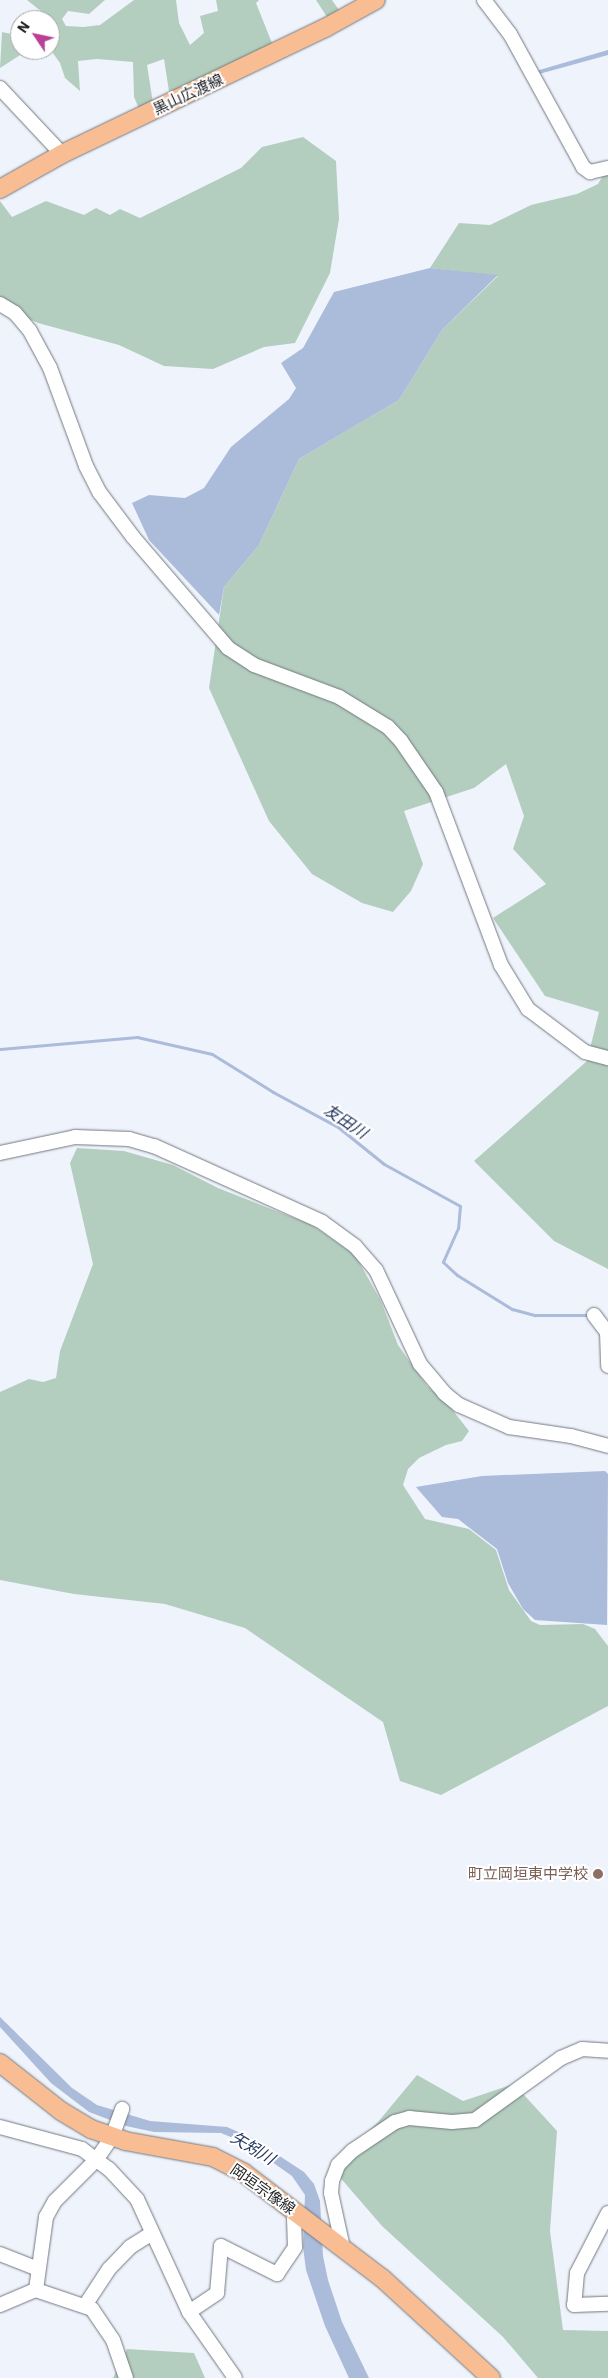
<!DOCTYPE html>
<html>
<head>
<meta charset="utf-8">
<style>
  body { margin:0 }
  #map { position:relative; width:608px; height:2378px; overflow:hidden; background:#eff3fc; font-family:"IBM Plex Sans","Noto Sans JP",sans-serif }
  div>[style] { position:absolute }
  .green>* { inset:0; background:#b3cebf }
  .water>* { inset:0; background:#abbbda }
  .stream>* { height:3px; margin:-1.5px; padding:0 1.5px; transform-origin:1.5px; border-radius:1.5px; background:#abbbda }
  .roads { filter:drop-shadow(0 0 1px #73787f) drop-shadow(0 0 1px #73787f) }
  .minor>* { height:14px; margin:-7px; padding:0 7px; transform-origin:7px; border-radius:7px; background:#fff }
  .major>* { height:18px; margin:-9px; padding:0 9px; transform-origin:9px; border-radius:9px; background:#f8bd92 }
  .dots>* { width:14px; height:14px; translate:-50% -50%; box-sizing:border-box; border:2px solid #fff; border-radius:50% }
  span { translate:-50% -50%; white-space:nowrap; text-align:center; line-height:1.15; -webkit-text-stroke:4px #fff; paint-order:stroke }
  .street-label { font-size:15px; color:#212225 }
  .education-label { font-size:15px; color:#785e54 }
  .right { translate:-100% -50%; text-align:right }
  .water-label { font-size:16px; color:#1f325b; font-style:italic }
  .north { position:absolute; left:10px; top:10px; width:50px; height:50px; box-sizing:border-box; background:#fff; border:1px solid #a6a7a8; border-radius:50%; rotate:304deg; font-size:14px; font-weight:700; line-height:20px; text-align:center; color:#212225 }
  .north::after { content:''; display:block; margin:auto; width:18px; height:22px; background:#b94195; clip-path:polygon(50% 0,100% 100%,50% 72%,0 100%) }
</style>
</head>
<body>
<div id="map">
  <div class="green">
    <div style="clip-path:polygon(27px 0,105px 0,89px 14px,68px 11px,62px 19px,66px 26px,83px 27px,100px 25px,134px 0,176px 0,179px 23px,190px 45px,204px 33px,200px 16px,218px 11px,216px 0,259px 0,256px 3px,272px 43px,271px 50px,170px 98px,164px 59px,147px 65px,153px 103px,140px 111px,134px 97px,133px 62px,97px 59px,78px 61px,80px 91px,65px 78px,60px 63px,50px 49px,50px 20px,45px 20px,47px 16px)"></div>
    <div style="clip-path:polygon(316px 0,332px 0,341px 13px,329px 20px)"></div>
    <div style="clip-path:polygon(2px 32px,20px 36px,20px 50px,28px 50px,0 68px)"></div>
    <div style="clip-path:polygon(303px 137px,336px 161px,339px 219px,330px 273px,295px 343px,264px 347px,213px 369px,164px 366px,119px 345px,38px 323px,0 306px,0 201px,12px 217px,46px 201px,84px 215px,96px 208px,110px 215px,120px 209px,140px 218px,241px 168px,262px 147px)"></div>
    <div style="clip-path:polygon(608px 167px,608px 1269px,554px 1241px,474px 1161px,587px 1061px,599px 1012px,545px 996px,493px 918px,546px 884px,513px 849px,524px 816px,506px 764px,474px 788px,404px 811px,423px 864px,411px 891px,393px 912px,362px 903px,312px 874px,269px 821px,209px 688px,224px 587px,259px 545px,299px 459px,399px 400px,442px 330px,498px 276px,430px 268px,459px 223px,490px 225px,531px 205px,577px 194px,598px 184px)"></div>
    <div style="clip-path:polygon(77px 1148px,124px 1151px,173px 1165px,218px 1188px,312px 1225px,355px 1255px,381px 1301px,398px 1345px,427px 1386px,447px 1403px,469px 1431px,462px 1441px,446px 1445px,419px 1458px,408px 1469px,403px 1485px,425px 1519px,469px 1529px,496px 1550px,509px 1590px,531px 1621px,540px 1625px,583px 1624px,595px 1629px,608px 1646px,608px 1706px,441px 1795px,400px 1781px,383px 1722px,245px 1628px,165px 1604px,74px 1594px,0 1580px,0 1392px,29px 1379px,43px 1382px,56px 1378px,60px 1351px,93px 1264px,70px 1163px)"></div>
    <div style="clip-path:polygon(417px 2075px,463px 2101px,514px 2084px,557px 2131px,550px 2231px,563px 2330px,608px 2331px,608px 2378px,538px 2378px,503px 2337px,382px 2226px,331px 2167px,378px 2122px)"></div>
    <div style="clip-path:polygon(127px 2349px,194px 2353px,205px 2378px,113px 2378px)"></div>
  </div>
  <div class="water">
    <div style="clip-path:polygon(608px 50px,608px 55px,539px 74px,536px 71px)"></div>
    <div style="clip-path:polygon(430px 268px,498px 275px,442px 330px,399px 400px,299px 459px,259px 545px,224px 587px,219px 615px,149px 540px,132px 503px,149px 495px,185px 498px,204px 488px,231px 447px,289px 399px,296px 388px,281px 363px,303px 348px,334px 292px)"></div>
    <div style="clip-path:polygon(605px 1471px,608px 1474px,607px 1625px,535px 1620px,523px 1609px,508px 1583px,497px 1549px,458px 1519px,442px 1517px,416px 1487px,482px 1476px)"></div>
    <div style="clip-path:polygon(0 2017px,72px 2088px,97px 2105px,150px 2121px,227px 2127px,252px 2138px,304px 2172px,314px 2184px,320px 2201px,323px 2256px,328px 2280px,342px 2322px,369px 2378px,349px 2378px,325px 2326px,306px 2270px,303px 2247px,305px 2195px,292px 2176px,245px 2143px,221px 2133px,154px 2132px,126px 2126px,89px 2112px,51px 2083px,0 2027px)"></div>
  </div>
  <div class="stream">
    <div style="left:0;top:1049px;width:138px;rotate:-5deg"></div>
    <div style="left:137px;top:1037px;width:77px;rotate:12.8deg"></div>
    <div style="left:212px;top:1054px;width:72px;rotate:31.9deg"></div>
    <div style="left:273px;top:1092px;width:74px;rotate:28.3deg"></div>
    <div style="left:338px;top:1127px;width:59px;rotate:38.8deg"></div>
    <div style="left:384px;top:1164px;width:87px;rotate:28.9deg"></div>
    <div style="left:460px;top:1206px;width:22px;rotate:95deg"></div>
    <div style="left:458px;top:1228px;width:37px;rotate:114deg"></div>
    <div style="left:443px;top:1262px;width:19px;rotate:43deg"></div>
    <div style="left:457px;top:1275px;width:65px;rotate:31.7deg"></div>
    <div style="left:512px;top:1309px;width:24px;rotate:15deg"></div>
    <div style="left:535px;top:1315px;width:53px"></div>
  </div>
  <div class="roads">
    <div class="minor">
      <div style="left:484px;top:0;width:43px;rotate:52.6deg"></div>
      <div style="left:510px;top:34px;width:152px;rotate:61.2deg"></div>
      <div style="left:583px;top:167px;width:9px;rotate:36deg"></div>
      <div style="left:590px;top:172px;width:18px;rotate:-13deg"></div>
      <div style="left:0;top:88px;width:91px;rotate:46.8deg"></div>
      <div style="left:0;top:304px;width:17px;rotate:31deg"></div>
      <div style="left:15px;top:313px;width:23px;rotate:50deg"></div>
      <div style="left:30px;top:331px;width:42px;rotate:61.6deg"></div>
      <div style="left:50px;top:368px;width:104px;rotate:69.8deg"></div>
      <div style="left:86px;top:466px;width:30px;rotate:63deg"></div>
      <div style="left:100px;top:493px;width:55px;rotate:53.1deg"></div>
      <div style="left:133px;top:537px;width:146px;rotate:49.4deg"></div>
      <div style="left:228px;top:648px;width:31px;rotate:33deg"></div>
      <div style="left:254px;top:665px;width:91px;rotate:20.6deg"></div>
      <div style="left:339px;top:697px;width:57px;rotate:31.5deg"></div>
      <div style="left:388px;top:727px;width:19px;rotate:47deg"></div>
      <div style="left:401px;top:741px;width:62px;rotate:55.5deg"></div>
      <div style="left:436px;top:792px;width:185px;rotate:69.4deg"></div>
      <div style="left:501px;top:965px;width:52px;rotate:58.5deg"></div>
      <div style="left:528px;top:1009px;width:71px;rotate:37deg"></div>
      <div style="left:585px;top:1052px;width:24px;rotate:15deg"></div>
      <div style="left:0;top:1153px;width:77px;rotate:-12deg"></div>
      <div style="left:75px;top:1137px;width:54px;rotate:2.1deg"></div>
      <div style="left:129px;top:1139px;width:26px;rotate:16deg"></div>
      <div style="left:154px;top:1146px;width:184px;rotate:24.3deg"></div>
      <div style="left:322px;top:1222px;width:41px;rotate:36deg"></div>
      <div style="left:355px;top:1246px;width:32px;rotate:49deg"></div>
      <div style="left:376px;top:1270px;width:104px;rotate:64.9deg"></div>
      <div style="left:420px;top:1364px;width:38px;rotate:50deg"></div>
      <div style="left:444px;top:1393px;width:19px;rotate:39deg"></div>
      <div style="left:459px;top:1405px;width:55px;rotate:23.7deg"></div>
      <div style="left:509px;top:1427px;width:63px;rotate:8.3deg"></div>
      <div style="left:571px;top:1436px;width:38px;rotate:15deg"></div>
      <div style="left:594px;top:1315px;width:21px;rotate:53deg"></div>
      <div style="left:607px;top:1332px;width:34px;rotate:88deg"></div>
      <div style="left:0;top:2127px;width:85px;rotate:15deg"></div>
      <div style="left:82px;top:2149px;width:34px;rotate:37deg"></div>
      <div style="left:109px;top:2169px;width:41px;rotate:47deg"></div>
      <div style="left:137px;top:2199px;width:124px;rotate:65.3deg"></div>
      <div style="left:189px;top:2312px;width:80px;rotate:55.1deg"></div>
      <div style="left:608px;top:2213px;width:68px;rotate:117.3deg"></div>
      <div style="left:577px;top:2273px;width:32px;rotate:95deg"></div>
      <div style="left:574px;top:2305px;width:34px;rotate:-2deg"></div>
      <div style="left:343px;top:2248px;width:56px;rotate:-102.3deg"></div>
      <div style="left:331px;top:2193px;width:12px;rotate:-85deg"></div>
      <div style="left:332px;top:2181px;width:17px;rotate:-69deg"></div>
      <div style="left:338px;top:2165px;width:20px;rotate:-45deg"></div>
      <div style="left:352px;top:2151px;width:52px;rotate:-34deg"></div>
      <div style="left:395px;top:2122px;width:15px;rotate:-16deg"></div>
      <div style="left:409px;top:2118px;width:43px;rotate:5.3deg"></div>
      <div style="left:452px;top:2122px;width:23px;rotate:-5deg"></div>
      <div style="left:475px;top:2120px;width:106px;rotate:-35.8deg"></div>
      <div style="left:561px;top:2058px;width:23px;rotate:-23deg"></div>
      <div style="left:582px;top:2049px;width:26px;rotate:4deg"></div>
      <div style="left:0;top:2254px;width:41px;rotate:21.5deg"></div>
      <div style="left:36px;top:2290px;width:74px;rotate:-82.2deg"></div>
      <div style="left:46px;top:2217px;width:18px;rotate:-61deg"></div>
      <div style="left:55px;top:2201px;width:58px;rotate:-45deg"></div>
      <div style="left:96px;top:2160px;width:28px;rotate:-55deg"></div>
      <div style="left:112px;top:2137px;width:30px;rotate:-70deg"></div>
      <div style="left:36px;top:2290px;width:59px;rotate:18.7deg"></div>
      <div style="left:92px;top:2309px;width:37px;rotate:56deg"></div>
      <div style="left:113px;top:2340px;width:40px;rotate:71.1deg"></div>
      <div style="left:86px;top:2304px;width:42px;rotate:-56.7deg"></div>
      <div style="left:109px;top:2269px;width:30px;rotate:-46deg"></div>
      <div style="left:130px;top:2247px;width:25px;rotate:-32deg"></div>
      <div style="left:0;top:2305px;width:39px;rotate:-23deg"></div>
      <div style="left:189px;top:2312px;width:34px;rotate:-34deg"></div>
      <div style="left:217px;top:2293px;width:47px;rotate:-85.1deg"></div>
      <div style="left:221px;top:2246px;width:63px;rotate:26.6deg"></div>
      <div style="left:277px;top:2274px;width:32px;rotate:-56deg"></div>
      <div style="left:295px;top:2247px;width:36px;rotate:-92deg"></div>
    </div>
    <div class="major">
      <div style="left:0;top:189px;width:71px;rotate:-29.4deg"></div>
      <div style="left:62px;top:154px;width:292px;rotate:-25.6deg"></div>
      <div style="left:325px;top:28px;width:58px;rotate:-28.8deg"></div>
      <div style="left:0;top:2063px;width:78px;rotate:38.2deg"></div>
      <div style="left:61px;top:2111px;width:35px;rotate:31deg"></div>
      <div style="left:91px;top:2129px;width:36px;rotate:19deg"></div>
      <div style="left:125px;top:2141px;width:89px;rotate:10.3deg"></div>
      <div style="left:213px;top:2157px;width:35px;rotate:27deg"></div>
      <div style="left:244px;top:2173px;width:173px;rotate:37.3deg"></div>
      <div style="left:382px;top:2278px;width:148px;rotate:42.5deg"></div>
    </div>
  </div>
  <div class="dots">
    <div style="left:598px;top:1874px;background:#8d6e63"></div>
  </div>
  <div class="street-label">
    <span style="left:188px;top:94px;rotate:-25deg">黒山広渡線</span>
    <span style="left:263px;top:2189px;rotate:35deg">岡垣宗像線</span>
  </div>
  <div class="education-label">
    <span class="right" style="left:588px;top:1874px">町立岡垣東中学校</span>
  </div>
  <div class="water-label">
    <span style="left:346px;top:1121px;rotate:34deg">友田川</span>
    <span style="left:253px;top:2148px;rotate:31deg">矢矧川</span>
  </div>
  <div class="north">N</div>
</div>
</body>
</html>
